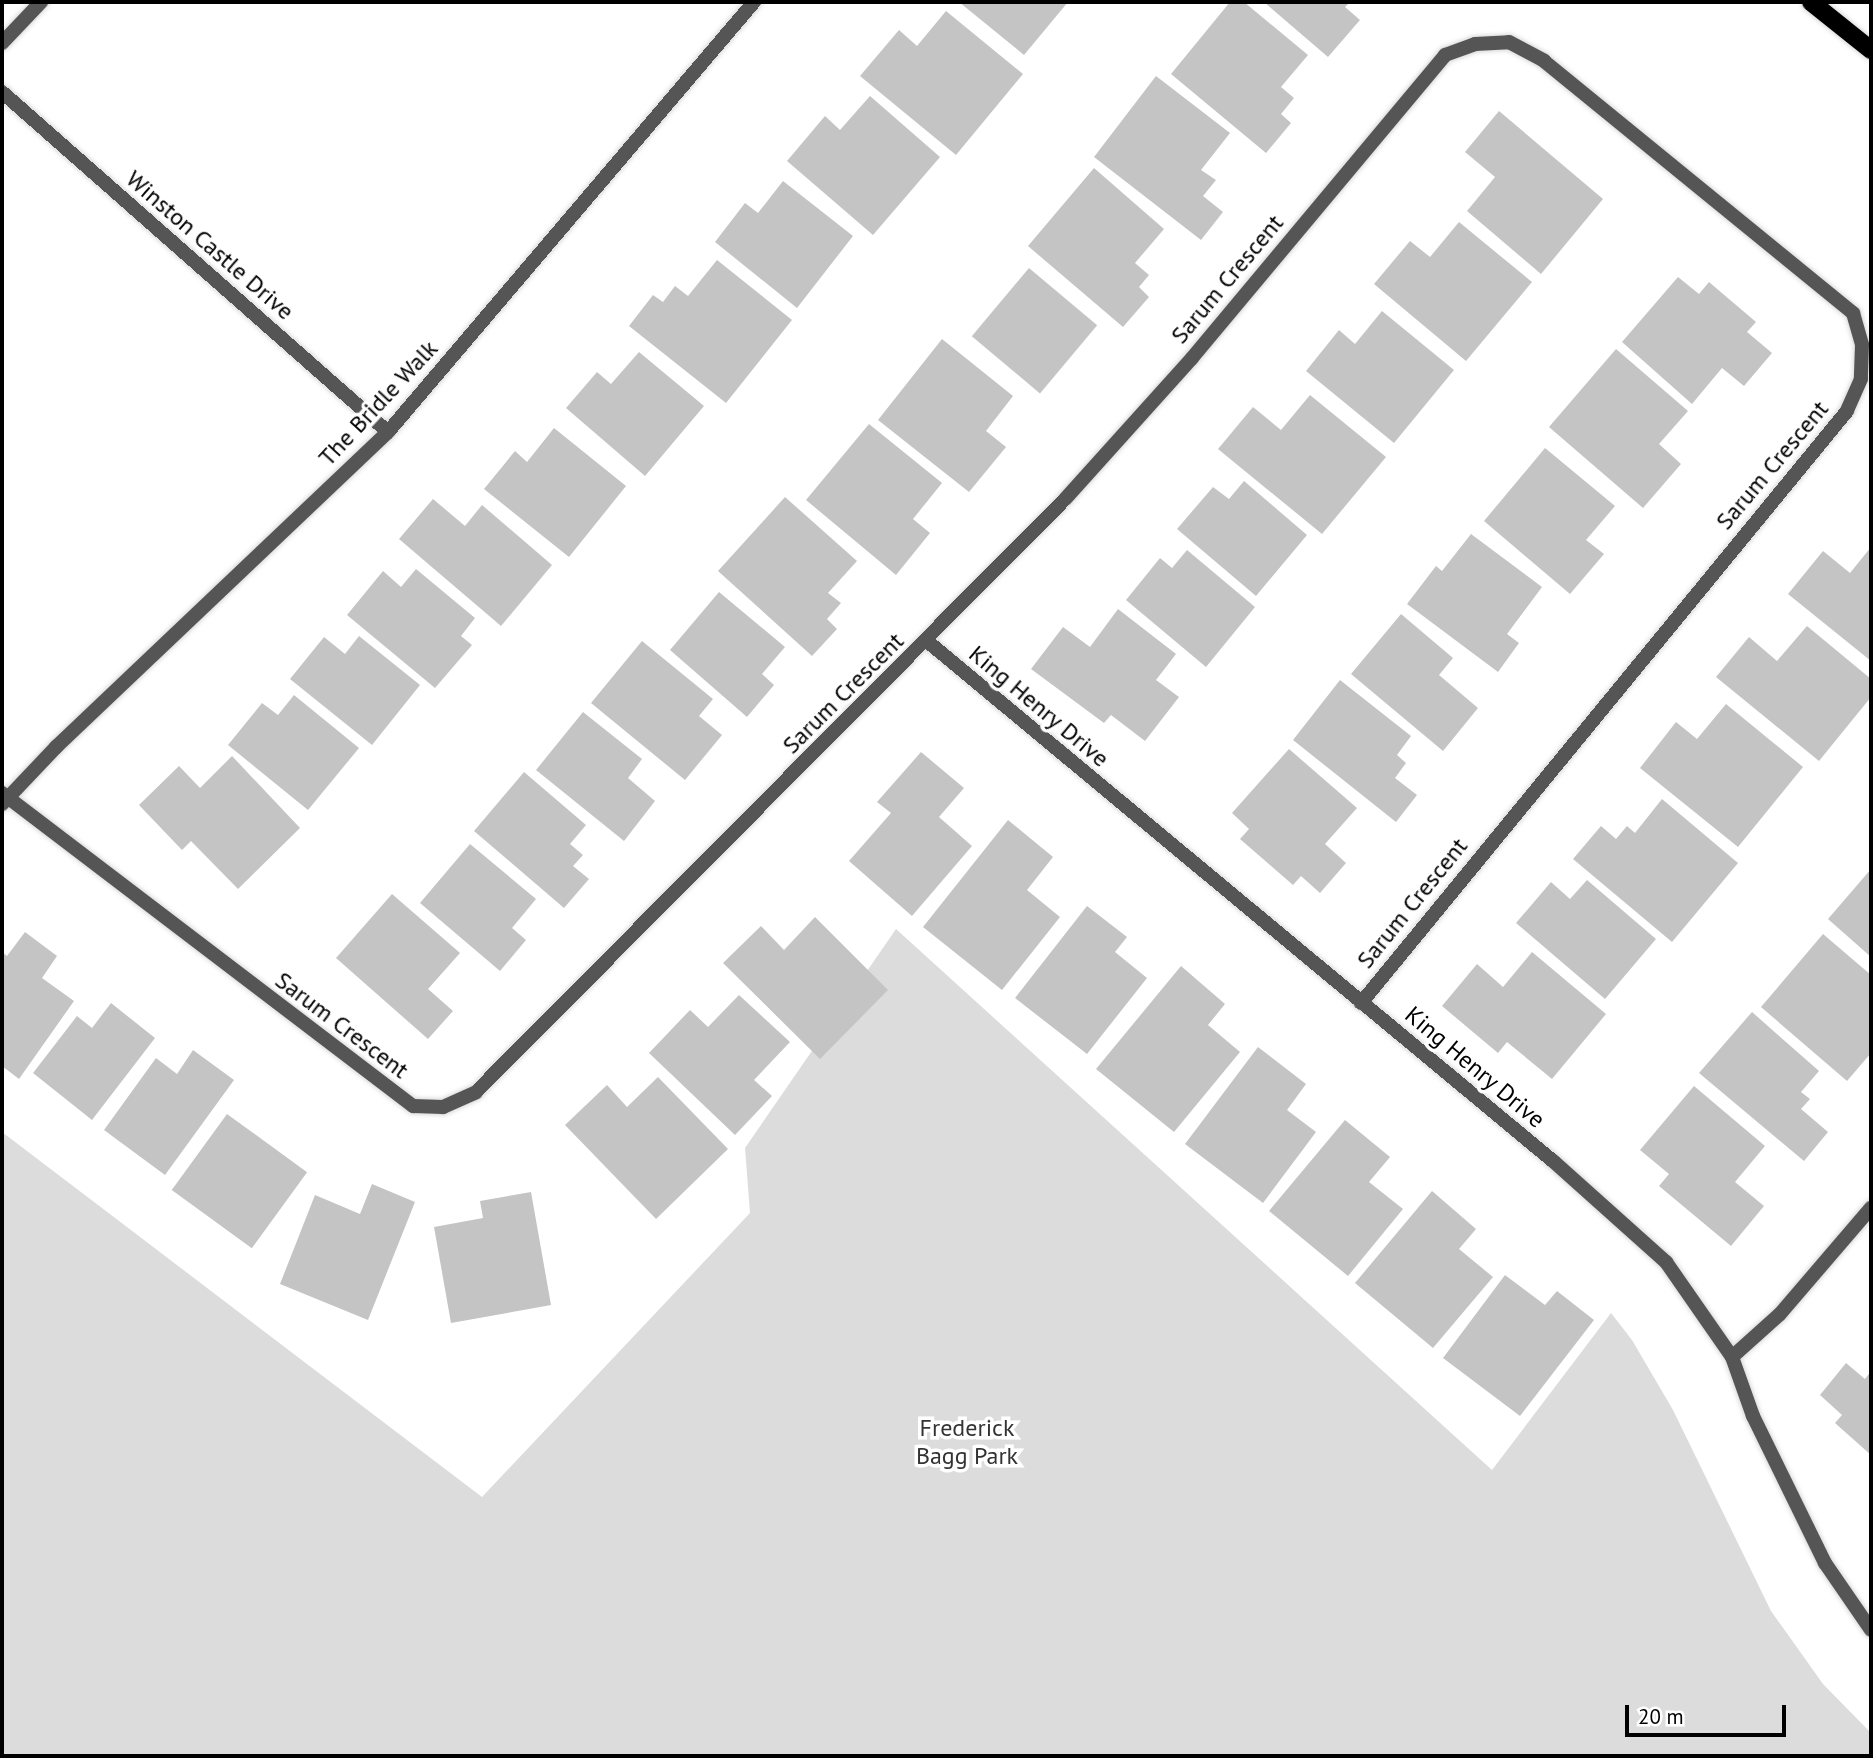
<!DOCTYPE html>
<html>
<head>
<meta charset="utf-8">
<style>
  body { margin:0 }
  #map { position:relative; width:1873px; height:1758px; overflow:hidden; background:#fff; font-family:"PT Sans",sans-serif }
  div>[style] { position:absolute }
  .green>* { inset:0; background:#dcdcdc }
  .building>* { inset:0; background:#c4c4c4; transform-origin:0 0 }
  .roads { filter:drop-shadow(0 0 2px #dbdbdb) drop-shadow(0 0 2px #dbdbdb) }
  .minor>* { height:14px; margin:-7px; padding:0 7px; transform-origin:7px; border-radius:7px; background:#555 }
  .tertiary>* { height:14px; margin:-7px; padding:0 7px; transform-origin:7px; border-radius:7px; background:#555 }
  .primary>* { height:18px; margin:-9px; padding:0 9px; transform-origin:9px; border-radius:9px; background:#000 }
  span { translate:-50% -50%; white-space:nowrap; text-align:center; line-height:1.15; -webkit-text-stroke:7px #fff; paint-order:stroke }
  .street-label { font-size:24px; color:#000 }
  .park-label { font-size:24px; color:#333 }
  .frame { position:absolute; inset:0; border:4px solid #000; pointer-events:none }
  .scale { position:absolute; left:1625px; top:1705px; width:161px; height:32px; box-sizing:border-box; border:4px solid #000; border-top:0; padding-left:9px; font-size:21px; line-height:24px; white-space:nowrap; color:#000; -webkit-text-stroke:5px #fff; paint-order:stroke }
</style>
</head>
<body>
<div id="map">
  <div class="green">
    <div style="clip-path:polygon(896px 929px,1492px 1470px,1611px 1313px,1632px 1340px,1673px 1410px,1771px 1611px,1823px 1684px,1871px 1733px,1871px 1756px,2px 1756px,2px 1132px,482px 1497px,750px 1213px,745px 1148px)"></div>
  </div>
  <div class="building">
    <div style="clip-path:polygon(959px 2px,1068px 2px,1024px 55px)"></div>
    <div style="clip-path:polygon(1230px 2px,1244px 2px,1308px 55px,1281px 87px,1294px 98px,1281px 114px,1291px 123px,1266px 153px,1171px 74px)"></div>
    <div style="clip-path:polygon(1264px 2px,1350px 2px,1345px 7px,1360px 20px,1328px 57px)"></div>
    <div style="clip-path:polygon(946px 11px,1023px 74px,956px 155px,860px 76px,899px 30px,917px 46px)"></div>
    <div style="clip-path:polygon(1156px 76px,1230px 133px,1201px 170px,1216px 180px,1203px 196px,1223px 212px,1201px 240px,1094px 157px)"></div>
    <div style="clip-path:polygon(870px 96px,940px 157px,873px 235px,787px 161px,825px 116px,840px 130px)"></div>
    <div style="clip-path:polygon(1499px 111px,1603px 199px,1541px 274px,1467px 211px,1495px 177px,1465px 152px)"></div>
    <div style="clip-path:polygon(1094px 168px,1164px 229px,1135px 263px,1149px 275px,1139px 287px,1149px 297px,1123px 327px,1028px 246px)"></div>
    <div style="clip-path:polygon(783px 181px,853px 236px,797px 308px,715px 242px,745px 203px,758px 213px)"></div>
    <div style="clip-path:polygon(1459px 222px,1532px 282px,1466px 361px,1374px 284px,1410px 241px,1430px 257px)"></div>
    <div style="clip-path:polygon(717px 260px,792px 320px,726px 403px,629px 326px,653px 295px,663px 302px,675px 286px,688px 296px)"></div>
    <div style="left:1029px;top:268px;width:89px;height:89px;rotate:40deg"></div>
    <div style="clip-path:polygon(1678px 277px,1699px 294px,1709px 282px,1756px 322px,1747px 332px,1772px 353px,1744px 386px,1722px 368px,1692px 404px,1622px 342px)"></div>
    <div style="clip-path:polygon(1382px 311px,1454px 370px,1394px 443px,1306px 371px,1339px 330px,1355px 344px)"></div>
    <div style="clip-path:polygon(942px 339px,1013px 396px,986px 431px,1006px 447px,969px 492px,878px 420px)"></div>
    <div style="clip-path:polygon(1616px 349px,1688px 411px,1659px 444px,1681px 464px,1643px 508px,1549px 427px)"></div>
    <div style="clip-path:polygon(639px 352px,704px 406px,645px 476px,566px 408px,597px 372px,611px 384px)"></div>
    <div style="clip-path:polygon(1310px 395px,1386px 457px,1322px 534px,1218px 449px,1253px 407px,1281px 430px)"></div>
    <div style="clip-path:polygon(869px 424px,942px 483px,913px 519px,930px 533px,896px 575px,806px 500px)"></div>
    <div style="clip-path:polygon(554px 428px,626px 486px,569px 557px,484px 489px,515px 451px,527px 462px)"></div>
    <div style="clip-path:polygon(1545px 448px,1615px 506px,1586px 540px,1604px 554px,1570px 594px,1484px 521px)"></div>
    <div style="clip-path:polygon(1244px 481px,1307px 535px,1256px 596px,1177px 529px,1213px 487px,1229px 499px)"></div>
    <div style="clip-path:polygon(785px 497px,857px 561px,828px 593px,841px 603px,827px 619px,837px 629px,812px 656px,718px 571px)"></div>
    <div style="clip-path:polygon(433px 499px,465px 526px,482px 505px,552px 565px,501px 626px,399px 539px)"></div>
    <div style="clip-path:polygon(1471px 534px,1542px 587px,1507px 634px,1519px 643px,1498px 672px,1407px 604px,1436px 566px,1442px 571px)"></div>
    <div style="clip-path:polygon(1871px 547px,1871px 661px,1788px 594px,1823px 551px,1850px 573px)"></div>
    <div style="clip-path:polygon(1187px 550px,1255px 607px,1206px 667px,1126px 600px,1160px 558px,1172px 568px)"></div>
    <div style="clip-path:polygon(416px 569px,475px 618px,461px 636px,472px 645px,435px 688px,347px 615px,383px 571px,401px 587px)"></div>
    <div style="clip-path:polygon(719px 592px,785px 647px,762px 674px,774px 685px,747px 717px,670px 650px)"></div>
    <div style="clip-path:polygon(1118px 609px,1176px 654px,1156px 680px,1179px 697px,1145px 741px,1111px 715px,1104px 723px,1031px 669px,1063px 627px,1090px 647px)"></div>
    <div style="clip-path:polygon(1401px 614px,1453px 658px,1439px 675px,1478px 708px,1443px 751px,1351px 674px)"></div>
    <div style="clip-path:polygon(1807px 626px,1871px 679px,1871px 697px,1819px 761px,1716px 677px,1749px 637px,1777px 661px)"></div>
    <div style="clip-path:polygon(359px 636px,420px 685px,372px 745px,290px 679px,324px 637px,345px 654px)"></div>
    <div style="clip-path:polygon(642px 641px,713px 699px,699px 716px,722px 735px,685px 780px,591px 703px)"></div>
    <div style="clip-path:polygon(1340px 680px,1411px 736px,1397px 755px,1406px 763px,1395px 778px,1417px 795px,1396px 822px,1293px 740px)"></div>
    <div style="clip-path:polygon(294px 695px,359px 748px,308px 810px,228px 745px,262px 703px,278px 715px)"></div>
    <div style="clip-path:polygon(1726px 704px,1803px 767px,1738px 847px,1640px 768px,1676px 722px,1697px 739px)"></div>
    <div style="clip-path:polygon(583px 712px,642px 759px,628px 778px,655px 801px,624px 841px,536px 770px)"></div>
    <div style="clip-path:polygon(1289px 749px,1357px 808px,1325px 844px,1346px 863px,1320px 893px,1301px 876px,1293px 885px,1240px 839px,1249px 829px,1232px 813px)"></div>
    <div style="clip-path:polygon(921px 752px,964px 788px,939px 817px,972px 846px,912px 916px,849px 861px,891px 813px,877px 802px)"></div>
    <div style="clip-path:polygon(232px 756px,300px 828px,238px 889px,191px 841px,182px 850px,139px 805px,179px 766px,200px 788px)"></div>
    <div style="clip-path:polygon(524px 772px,586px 825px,570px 844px,583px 855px,573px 866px,589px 879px,564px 908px,474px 831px)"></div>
    <div style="clip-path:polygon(1662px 799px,1738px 863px,1672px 942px,1573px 859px,1601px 826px,1616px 839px,1627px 826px,1635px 833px)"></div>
    <div style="clip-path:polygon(1008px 820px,1053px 857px,1027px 890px,1060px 917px,1002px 990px,923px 927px)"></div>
    <div style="clip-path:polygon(470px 844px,536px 899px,512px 928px,526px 940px,500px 971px,420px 903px)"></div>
    <div style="clip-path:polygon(1871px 869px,1871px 957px,1828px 919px)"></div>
    <div style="clip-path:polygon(1587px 880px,1656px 939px,1605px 999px,1516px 923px,1551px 882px,1570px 899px)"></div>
    <div style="clip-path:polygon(392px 894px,460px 953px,428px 989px,453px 1011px,428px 1039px,336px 958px)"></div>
    <div style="clip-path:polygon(1087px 906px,1127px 937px,1115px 952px,1147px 978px,1087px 1054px,1015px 998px)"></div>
    <div style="clip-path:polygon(815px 917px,888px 990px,820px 1059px,723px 963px,761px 926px,784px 950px)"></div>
    <div style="clip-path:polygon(25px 932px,57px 956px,42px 978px,74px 1001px,19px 1079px,2px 1066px,2px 952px,7px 956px)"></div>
    <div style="clip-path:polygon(1823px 934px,1871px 975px,1871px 1053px,1847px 1081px,1761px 1007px)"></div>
    <div style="clip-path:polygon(1532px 952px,1606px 1014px,1552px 1079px,1507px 1042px,1498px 1053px,1442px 1006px,1477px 964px,1503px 987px)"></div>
    <div style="clip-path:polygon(1181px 966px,1225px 1004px,1208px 1025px,1240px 1052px,1174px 1132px,1096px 1069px)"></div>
    <div style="clip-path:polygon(739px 995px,790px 1042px,754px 1080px,772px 1096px,735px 1135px,649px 1053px,690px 1010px,708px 1027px)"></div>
    <div style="clip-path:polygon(111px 1003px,155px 1038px,92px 1120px,33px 1073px,77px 1016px,92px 1028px)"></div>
    <div style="clip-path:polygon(1752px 1012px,1819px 1071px,1801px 1092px,1810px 1099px,1801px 1109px,1828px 1132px,1804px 1161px,1699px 1073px)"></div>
    <div style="clip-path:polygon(1258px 1047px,1306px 1084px,1287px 1110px,1316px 1132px,1263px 1203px,1185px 1144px)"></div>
    <div style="clip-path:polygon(193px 1050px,234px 1080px,165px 1175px,104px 1130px,156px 1058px,177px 1074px)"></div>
    <div style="clip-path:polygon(658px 1077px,728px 1149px,656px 1219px,565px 1125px,607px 1085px,627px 1107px)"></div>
    <div style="clip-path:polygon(1694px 1086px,1765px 1146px,1735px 1182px,1764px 1206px,1731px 1246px,1659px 1186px,1669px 1174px,1640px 1150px)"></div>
    <div style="left:227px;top:1114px;width:99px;height:94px;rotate:36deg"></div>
    <div style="clip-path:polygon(1345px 1120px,1390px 1157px,1369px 1182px,1403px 1209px,1348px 1276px,1269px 1211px)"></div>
    <div style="clip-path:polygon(372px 1184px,415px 1202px,368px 1320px,280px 1284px,315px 1195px,360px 1214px)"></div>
    <div style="clip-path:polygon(1432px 1191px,1476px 1229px,1459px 1249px,1493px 1277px,1433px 1348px,1355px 1283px)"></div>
    <div style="clip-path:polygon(531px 1192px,551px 1305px,451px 1323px,434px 1227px,483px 1218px,480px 1201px)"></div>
    <div style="clip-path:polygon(1505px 1275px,1545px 1305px,1557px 1291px,1594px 1320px,1520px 1416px,1443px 1358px)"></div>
    <div style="clip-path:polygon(1846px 1363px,1865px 1379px,1871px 1371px,1871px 1455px,1835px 1423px,1842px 1415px,1820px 1395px)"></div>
  </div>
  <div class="roads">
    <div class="minor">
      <div style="left:2px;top:43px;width:57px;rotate:-46.4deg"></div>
      <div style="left:2px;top:92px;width:514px;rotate:41.37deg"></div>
      <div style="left:927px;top:641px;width:814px;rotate:39.72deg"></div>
      <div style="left:1553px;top:1161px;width:152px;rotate:41.8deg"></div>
      <div style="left:1666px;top:1262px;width:116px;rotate:55.2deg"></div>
      <div style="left:1732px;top:1357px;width:63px;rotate:70.4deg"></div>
      <div style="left:1753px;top:1416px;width:164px;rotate:63.9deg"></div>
      <div style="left:1825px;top:1563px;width:81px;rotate:55.5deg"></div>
      <div style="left:2px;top:793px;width:517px;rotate:37.29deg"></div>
      <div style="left:413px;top:1106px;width:30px;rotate:2deg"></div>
      <div style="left:443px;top:1107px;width:36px;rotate:-24deg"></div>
      <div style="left:476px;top:1092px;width:837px;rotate:-45.19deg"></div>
      <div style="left:1066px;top:498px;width:188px;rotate:-48deg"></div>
      <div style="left:1192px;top:358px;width:395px;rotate:-50.1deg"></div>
      <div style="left:1445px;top:55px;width:32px;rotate:-20deg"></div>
      <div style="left:1475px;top:44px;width:34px;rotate:-3deg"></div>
      <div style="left:1509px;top:42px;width:40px;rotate:28deg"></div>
      <div style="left:1544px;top:61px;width:399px;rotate:39.2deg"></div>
      <div style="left:1853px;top:313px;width:33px;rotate:74deg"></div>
      <div style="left:1862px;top:345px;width:34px;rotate:92deg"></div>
      <div style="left:1861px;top:379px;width:35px;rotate:114deg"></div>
      <div style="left:1847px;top:411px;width:766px;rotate:129.38deg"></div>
      <div style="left:1732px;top:1357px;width:64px;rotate:-41.9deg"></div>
      <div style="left:1780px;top:1314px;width:140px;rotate:-49.4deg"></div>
    </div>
    <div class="tertiary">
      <div style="left:2px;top:804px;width:79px;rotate:-46.5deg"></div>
      <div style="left:56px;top:747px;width:458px;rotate:-43.5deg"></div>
      <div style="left:388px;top:432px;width:565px;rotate:-49.6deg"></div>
    </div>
    <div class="primary">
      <div style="left:1811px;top:2px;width:77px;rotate:38.7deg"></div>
    </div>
  </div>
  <div class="street-label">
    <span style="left:210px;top:245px;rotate:41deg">Winston Castle Drive</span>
    <span style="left:1227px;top:279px;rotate:-50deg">Sarum Crescent</span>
    <span style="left:378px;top:403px;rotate:-47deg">The Bridle Walk</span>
    <span style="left:1772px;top:465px;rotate:-50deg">Sarum Crescent</span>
    <span style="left:843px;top:693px;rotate:-45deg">Sarum Crescent</span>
    <span style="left:1039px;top:706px;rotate:40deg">King Henry Drive</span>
    <span style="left:1412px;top:903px;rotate:-51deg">Sarum Crescent</span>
    <span style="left:342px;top:1025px;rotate:37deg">Sarum Crescent</span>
    <span style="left:1475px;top:1067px;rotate:40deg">King Henry Drive</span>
  </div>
  <div class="park-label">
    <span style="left:967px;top:1442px">Frederick<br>Bagg Park</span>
  </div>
  <div class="frame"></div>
  <div class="scale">20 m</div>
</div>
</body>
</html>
